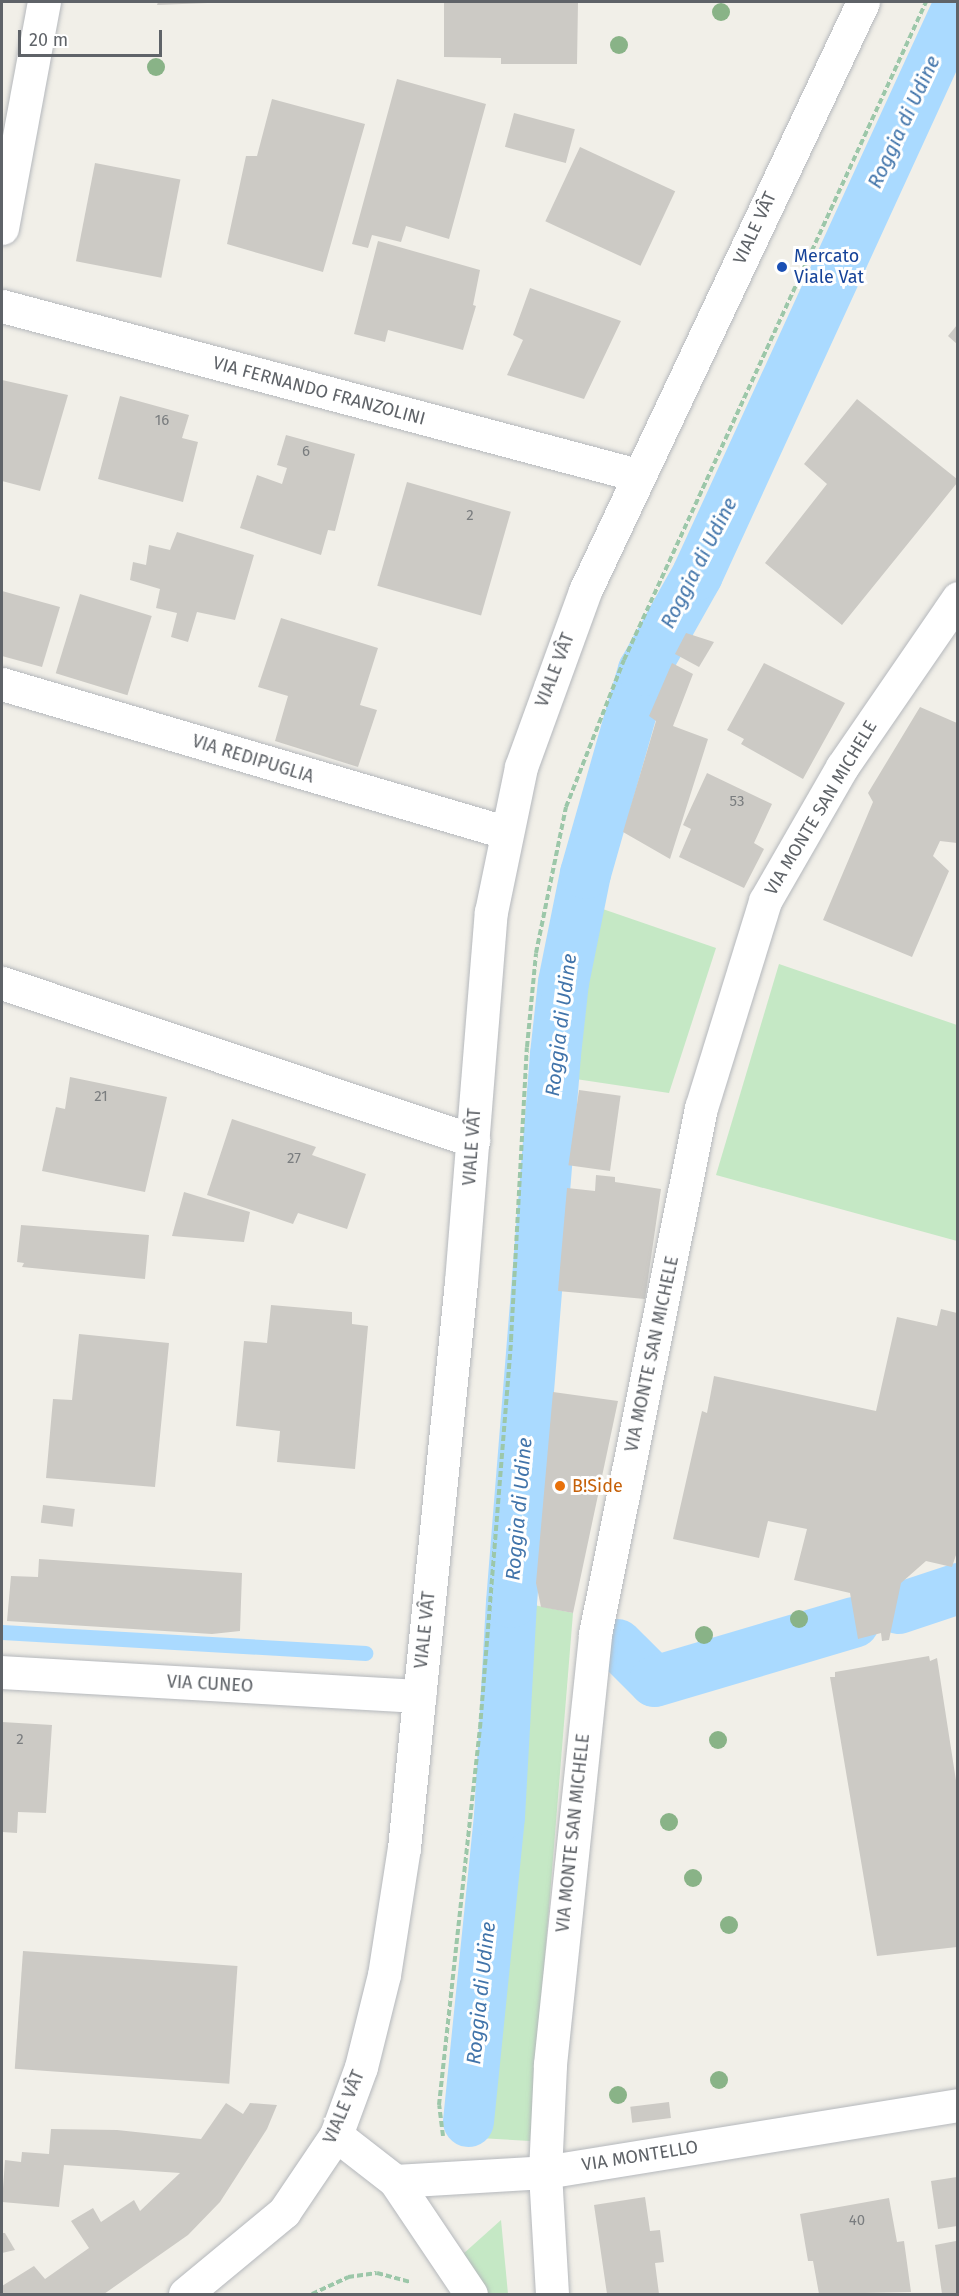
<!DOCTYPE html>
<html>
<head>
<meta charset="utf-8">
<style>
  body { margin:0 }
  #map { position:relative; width:959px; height:2296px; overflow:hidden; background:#f1efe8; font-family:"Fira Sans",sans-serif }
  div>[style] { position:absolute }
  .green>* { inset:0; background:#c5e8c5 }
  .stream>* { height:15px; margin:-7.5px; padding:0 7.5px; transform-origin:7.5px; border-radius:7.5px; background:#aadaff }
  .canal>* { height:51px; margin:-25.5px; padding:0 25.5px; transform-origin:25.5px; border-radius:25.5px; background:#aadaff }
  .building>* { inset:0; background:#cccac5; transform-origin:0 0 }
  .path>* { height:4px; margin-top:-2px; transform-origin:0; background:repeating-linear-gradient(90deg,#9cc7a9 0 6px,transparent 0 9px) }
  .roads { filter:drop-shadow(0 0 2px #b5b8bc) drop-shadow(0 0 2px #b5b8bc) }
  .street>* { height:33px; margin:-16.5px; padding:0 16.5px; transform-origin:16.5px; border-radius:16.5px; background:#fff }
  .secondary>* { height:33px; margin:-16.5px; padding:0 16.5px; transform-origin:16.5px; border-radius:16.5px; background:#fff }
  .trees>* { width:18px; height:18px; margin:-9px; border-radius:50%; background:#89b387 }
  .dots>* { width:16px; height:16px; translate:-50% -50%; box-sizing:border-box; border:3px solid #fff; border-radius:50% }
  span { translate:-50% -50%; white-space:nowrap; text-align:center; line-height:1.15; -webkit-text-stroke:6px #fff; paint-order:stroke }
  .number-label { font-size:15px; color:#7a7d7f }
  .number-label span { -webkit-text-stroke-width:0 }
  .street-label { font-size:18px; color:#5f6368 }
  .transit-label { font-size:18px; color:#164399 }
  .left { translate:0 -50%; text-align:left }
  .food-label { font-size:18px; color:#c56008 }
  .water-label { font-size:20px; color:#4174aa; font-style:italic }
  .frame { position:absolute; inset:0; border:3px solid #5f6368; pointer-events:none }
  .scale { position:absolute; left:18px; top:30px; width:144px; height:27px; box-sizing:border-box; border:3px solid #5f6368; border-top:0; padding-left:8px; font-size:18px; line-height:21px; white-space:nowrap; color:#5f6368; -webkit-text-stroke:4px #fff; paint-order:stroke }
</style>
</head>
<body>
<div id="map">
  <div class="green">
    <div style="clip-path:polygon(594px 906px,716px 948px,669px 1093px,569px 1078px)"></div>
    <div style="clip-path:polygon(779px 964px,957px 1025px,957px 1241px,716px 1175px)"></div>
    <div style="clip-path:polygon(534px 1605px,573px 1613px,530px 2141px,479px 2138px)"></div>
    <div style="clip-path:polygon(501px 2220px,508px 2294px,484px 2294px,463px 2254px)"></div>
  </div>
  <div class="stream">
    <div style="left:2px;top:1632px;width:364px;rotate:3.3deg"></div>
    <div style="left:492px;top:1639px;width:18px;rotate:-6deg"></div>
  </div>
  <div class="canal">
    <div style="left:898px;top:1608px;width:63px;rotate:-18.4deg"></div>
    <div style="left:617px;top:1644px;width:52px;rotate:45deg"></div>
    <div style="left:654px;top:1681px;width:208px;rotate:-16.5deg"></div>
    <div style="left:468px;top:2121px;width:307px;rotate:-84.2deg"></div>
    <div style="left:499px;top:1816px;width:214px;rotate:-86.8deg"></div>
    <div style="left:511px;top:1602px;width:550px;rotate:-85.41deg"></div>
    <div style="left:555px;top:1054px;width:72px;rotate:-83.7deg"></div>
    <div style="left:563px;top:982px;width:111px;rotate:-78.6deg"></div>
    <div style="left:585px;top:873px;width:211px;rotate:-74.1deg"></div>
    <div style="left:643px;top:670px;width:110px;rotate:-60.6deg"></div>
    <div style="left:697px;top:574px;width:626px;rotate:-65.36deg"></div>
  </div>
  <div class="building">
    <div style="clip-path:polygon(158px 2px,233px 2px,157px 5px)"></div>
    <div style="clip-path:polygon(444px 2px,578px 2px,577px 64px,501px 64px,501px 58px,444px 57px)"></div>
    <div style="clip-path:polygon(397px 79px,486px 104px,449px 239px,406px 226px,401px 242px,372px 235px,368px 248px,352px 244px)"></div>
    <div style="clip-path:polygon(272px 99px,365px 124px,323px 272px,227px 244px,246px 156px,257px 156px)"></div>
    <div style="left:514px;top:113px;width:63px;height:35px;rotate:15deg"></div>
    <div style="left:580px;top:147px;width:105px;height:82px;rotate:25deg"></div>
    <div style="left:95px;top:163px;width:87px;height:100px;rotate:11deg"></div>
    <div style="clip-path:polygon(378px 241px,480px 270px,473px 305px,476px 306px,463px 350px,388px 330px,385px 342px,354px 334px)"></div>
    <div style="clip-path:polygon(530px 288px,621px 321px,584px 399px,507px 375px,523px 340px,513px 335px)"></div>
    <div style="clip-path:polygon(957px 325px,957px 344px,948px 336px)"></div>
    <div style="clip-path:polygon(2px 380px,68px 395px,40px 491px,2px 481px)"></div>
    <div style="clip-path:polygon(120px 396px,189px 415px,182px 438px,198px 442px,183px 502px,98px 479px)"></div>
    <div style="clip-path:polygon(857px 399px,957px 479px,957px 483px,842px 625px,765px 563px,827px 484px,804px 464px)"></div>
    <div style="clip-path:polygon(286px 435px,355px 454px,335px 531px,328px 530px,321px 555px,240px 528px,257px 475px,282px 484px,287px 468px,277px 465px)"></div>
    <div style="left:407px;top:482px;width:108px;height:108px;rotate:16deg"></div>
    <div style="clip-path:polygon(177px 532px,254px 555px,235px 620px,197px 612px,188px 642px,171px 637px,177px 613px,156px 608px,160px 589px,130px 580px,133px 562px,146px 565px,149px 545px,170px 550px)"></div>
    <div style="clip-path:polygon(2px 591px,60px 607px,42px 667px,2px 656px)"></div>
    <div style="left:80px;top:594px;width:75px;height:83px;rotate:17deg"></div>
    <div style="clip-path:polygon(281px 618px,378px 648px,360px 705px,377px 710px,358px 767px,275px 741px,288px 696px,258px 687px)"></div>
    <div style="clip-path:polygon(686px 633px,714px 642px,699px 667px,675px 654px)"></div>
    <div style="clip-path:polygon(672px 663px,693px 674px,673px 726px,708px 739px,670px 859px,623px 832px,656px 721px,649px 716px)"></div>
    <div style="clip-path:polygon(764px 663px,845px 703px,803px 779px,741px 744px,744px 739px,727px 730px)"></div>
    <div style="clip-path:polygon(920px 707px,957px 723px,957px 843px,940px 841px,933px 856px,949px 871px,912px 957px,823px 920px,873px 802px,868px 793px)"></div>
    <div style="clip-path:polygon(707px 773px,772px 804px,754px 843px,764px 849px,744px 888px,679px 857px,691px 829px,683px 825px)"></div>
    <div style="clip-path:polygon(70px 1077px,167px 1097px,145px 1192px,42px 1171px,56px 1107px,65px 1109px)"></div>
    <div style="left:579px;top:1090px;width:42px;height:76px;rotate:8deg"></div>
    <div style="clip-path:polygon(232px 1119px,316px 1147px,312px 1155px,366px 1174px,347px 1229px,298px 1213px,293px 1224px,207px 1195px)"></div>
    <div style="clip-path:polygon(596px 1175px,615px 1177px,615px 1182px,661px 1189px,645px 1299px,558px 1291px,567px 1188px,595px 1191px)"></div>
    <div style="clip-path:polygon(184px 1192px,250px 1212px,244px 1242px,172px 1236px)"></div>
    <div style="clip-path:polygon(21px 1225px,149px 1235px,145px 1279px,22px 1267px,24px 1263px,17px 1262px)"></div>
    <div style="clip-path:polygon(271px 1305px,352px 1312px,352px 1324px,368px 1326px,355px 1469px,277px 1462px,280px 1431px,236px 1426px,244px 1341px,267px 1343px)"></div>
    <div style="clip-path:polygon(941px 1309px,957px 1313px,957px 1552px,952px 1567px,926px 1561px,901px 1583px,889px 1640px,882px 1641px,881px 1633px,858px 1639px,850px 1593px,794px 1580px,807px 1529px,768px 1521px,759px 1558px,673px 1539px,702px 1411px,707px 1413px,714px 1376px,876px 1411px,897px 1317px,937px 1326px)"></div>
    <div style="clip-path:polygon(79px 1334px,169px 1343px,155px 1487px,46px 1478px,53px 1399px,72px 1400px)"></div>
    <div style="clip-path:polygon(553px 1392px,618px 1401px,573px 1613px,541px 1607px,536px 1583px)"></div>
    <div style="left:43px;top:1505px;width:32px;height:18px;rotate:7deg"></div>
    <div style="clip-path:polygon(39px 1559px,242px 1573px,240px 1631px,212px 1634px,7px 1621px,11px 1576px,38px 1577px)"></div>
    <div style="clip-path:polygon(929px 1656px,930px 1661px,937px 1658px,957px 1787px,957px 1947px,877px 1956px,830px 1677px,835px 1677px,835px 1672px)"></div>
    <div style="clip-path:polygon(2px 1722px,52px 1725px,46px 1813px,18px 1812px,17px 1833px,2px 1832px)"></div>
    <div style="left:23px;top:1951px;width:215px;height:118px;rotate:4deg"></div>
    <div style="left:669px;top:2102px;width:16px;height:39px;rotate:83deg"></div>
    <div style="clip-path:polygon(226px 2103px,243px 2114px,250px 2103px,277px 2105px,267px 2129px,220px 2202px,188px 2235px,104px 2294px,2px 2294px,2px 2286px,34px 2266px,45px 2279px,89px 2248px,71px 2221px,93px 2208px,101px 2222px,134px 2200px,140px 2211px,180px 2173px,64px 2165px,59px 2207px,2px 2202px,5px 2160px,21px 2162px,22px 2152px,49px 2154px,51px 2129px,117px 2130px,201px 2139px)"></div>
    <div style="clip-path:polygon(957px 2177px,957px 2226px,938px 2229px,931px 2181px)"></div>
    <div style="clip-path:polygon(645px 2197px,650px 2231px,660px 2230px,664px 2262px,655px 2263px,659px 2294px,607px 2294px,594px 2205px)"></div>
    <div style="clip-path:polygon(889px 2198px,897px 2242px,904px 2241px,911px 2292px,819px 2294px,813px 2261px,808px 2261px,800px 2214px)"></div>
    <div style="clip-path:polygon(2px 2233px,5px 2233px,15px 2250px,2px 2253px)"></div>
    <div style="clip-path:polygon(956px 2241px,957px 2294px,942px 2294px,935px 2245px)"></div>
  </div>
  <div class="path">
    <div style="left:443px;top:2136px;width:31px;rotate:-97deg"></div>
    <div style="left:439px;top:2105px;width:379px;rotate:-83.8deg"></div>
    <div style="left:480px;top:1728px;width:389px;rotate:-85.4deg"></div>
    <div style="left:511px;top:1340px;width:293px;rotate:-86.9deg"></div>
    <div style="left:527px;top:1047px;width:94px;rotate:-84.5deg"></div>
    <div style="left:536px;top:953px;width:149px;rotate:-78.4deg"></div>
    <div style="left:566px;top:807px;width:158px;rotate:-68.5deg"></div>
    <div style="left:624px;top:660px;width:724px;rotate:-65.35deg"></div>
    <div style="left:312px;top:2294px;width:40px;rotate:-25deg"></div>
    <div style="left:348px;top:2277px;width:29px;rotate:-8deg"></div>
    <div style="left:377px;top:2273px;width:35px;rotate:15deg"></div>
  </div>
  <div class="roads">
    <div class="street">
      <div style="left:2px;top:228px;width:230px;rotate:-79.5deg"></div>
      <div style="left:2px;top:306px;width:657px;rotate:14.9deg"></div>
      <div style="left:2px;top:684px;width:524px;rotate:16.4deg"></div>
      <div style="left:2px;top:983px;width:497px;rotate:18.5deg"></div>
      <div style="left:2px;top:1672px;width:418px;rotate:3.3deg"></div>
      <div style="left:336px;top:2135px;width:75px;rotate:37.9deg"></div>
      <div style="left:395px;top:2181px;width:136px;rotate:56.1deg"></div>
      <div style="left:395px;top:2181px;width:150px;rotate:-3.4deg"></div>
      <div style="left:545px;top:2172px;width:418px;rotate:-9.2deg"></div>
      <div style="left:552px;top:2294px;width:122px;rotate:-93.3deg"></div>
      <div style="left:545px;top:2172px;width:108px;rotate:-87.3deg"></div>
      <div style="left:550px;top:2064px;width:432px;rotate:-84deg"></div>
      <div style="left:595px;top:1634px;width:537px;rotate:-78.61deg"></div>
      <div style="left:701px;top:1108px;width:217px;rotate:-72.8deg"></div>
      <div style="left:765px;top:901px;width:155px;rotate:-60.1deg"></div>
      <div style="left:842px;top:767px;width:205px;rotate:-55.5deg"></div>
    </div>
    <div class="secondary">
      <div style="left:185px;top:2294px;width:129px;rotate:-39.6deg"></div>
      <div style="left:284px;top:2212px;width:93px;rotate:-56deg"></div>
      <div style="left:336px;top:2135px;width:72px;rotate:-69.8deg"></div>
      <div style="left:361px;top:2067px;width:95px;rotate:-76deg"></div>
      <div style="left:384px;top:1975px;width:129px;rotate:-81.1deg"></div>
      <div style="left:404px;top:1848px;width:569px;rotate:-84.25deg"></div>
      <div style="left:461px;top:1282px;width:371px;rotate:-85.4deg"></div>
      <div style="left:491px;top:912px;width:148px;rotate:-78.3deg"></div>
      <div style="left:521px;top:767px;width:187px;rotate:-70deg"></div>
      <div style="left:585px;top:591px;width:651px;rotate:-64.73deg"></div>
    </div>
  </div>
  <div class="trees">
    <div style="left:721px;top:12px"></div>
    <div style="left:619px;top:45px"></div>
    <div style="left:156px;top:67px"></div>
    <div style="left:799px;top:1619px"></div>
    <div style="left:704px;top:1635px"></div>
    <div style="left:718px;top:1740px"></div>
    <div style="left:669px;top:1822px"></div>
    <div style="left:693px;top:1878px"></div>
    <div style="left:729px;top:1925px"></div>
    <div style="left:719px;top:2080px"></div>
    <div style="left:618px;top:2095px"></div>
  </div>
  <div class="dots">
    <div style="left:782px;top:267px;background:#1a4fb4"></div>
    <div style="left:560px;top:1486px;background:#e8710a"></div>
  </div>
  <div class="number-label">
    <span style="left:162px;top:421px">16</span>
    <span style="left:306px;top:452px">6</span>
    <span style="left:470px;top:516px">2</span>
    <span style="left:737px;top:802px">53</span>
    <span style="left:101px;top:1097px">21</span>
    <span style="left:294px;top:1159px">27</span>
    <span style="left:20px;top:1740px">2</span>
    <span style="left:857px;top:2221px">40</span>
  </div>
  <div class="street-label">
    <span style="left:755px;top:228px;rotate:-65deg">VIALE VÂT</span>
    <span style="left:319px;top:391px;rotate:15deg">VIA FERNANDO FRANZOLINI</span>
    <span style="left:555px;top:670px;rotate:-69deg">VIALE VÂT</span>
    <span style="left:253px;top:759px;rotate:17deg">VIA REDIPUGLIA</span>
    <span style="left:821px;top:808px;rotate:-59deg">VIA MONTE SAN MICHELE</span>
    <span style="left:472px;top:1147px;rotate:-86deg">VIALE VÂT</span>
    <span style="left:652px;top:1354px;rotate:-78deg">VIA MONTE SAN MICHELE</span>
    <span style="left:425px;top:1630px;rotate:-84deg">VIALE VÂT</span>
    <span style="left:210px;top:1684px;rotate:3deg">VIA CUNEO</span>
    <span style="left:573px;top:1833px;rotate:-84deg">VIA MONTE SAN MICHELE</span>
    <span style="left:344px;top:2107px;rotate:-67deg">VIALE VÂT</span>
    <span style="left:640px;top:2156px;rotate:-9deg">VIA MONTELLO</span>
  </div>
  <div class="transit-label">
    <span class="left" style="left:794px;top:267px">Mercato<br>Viale Vat</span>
  </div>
  <div class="food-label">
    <span class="left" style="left:572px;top:1486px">B!Side</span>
  </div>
  <div class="water-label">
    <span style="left:904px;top:122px;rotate:-65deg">Roggia di Udine</span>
    <span style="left:699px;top:563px;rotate:-63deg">Roggia di Udine</span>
    <span style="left:561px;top:1025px;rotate:-83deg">Roggia di Udine</span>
    <span style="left:519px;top:1509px;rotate:-85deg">Roggia di Udine</span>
    <span style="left:481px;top:1993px;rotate:-84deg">Roggia di Udine</span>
  </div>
  <div class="frame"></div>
  <div class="scale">20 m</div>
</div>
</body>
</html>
